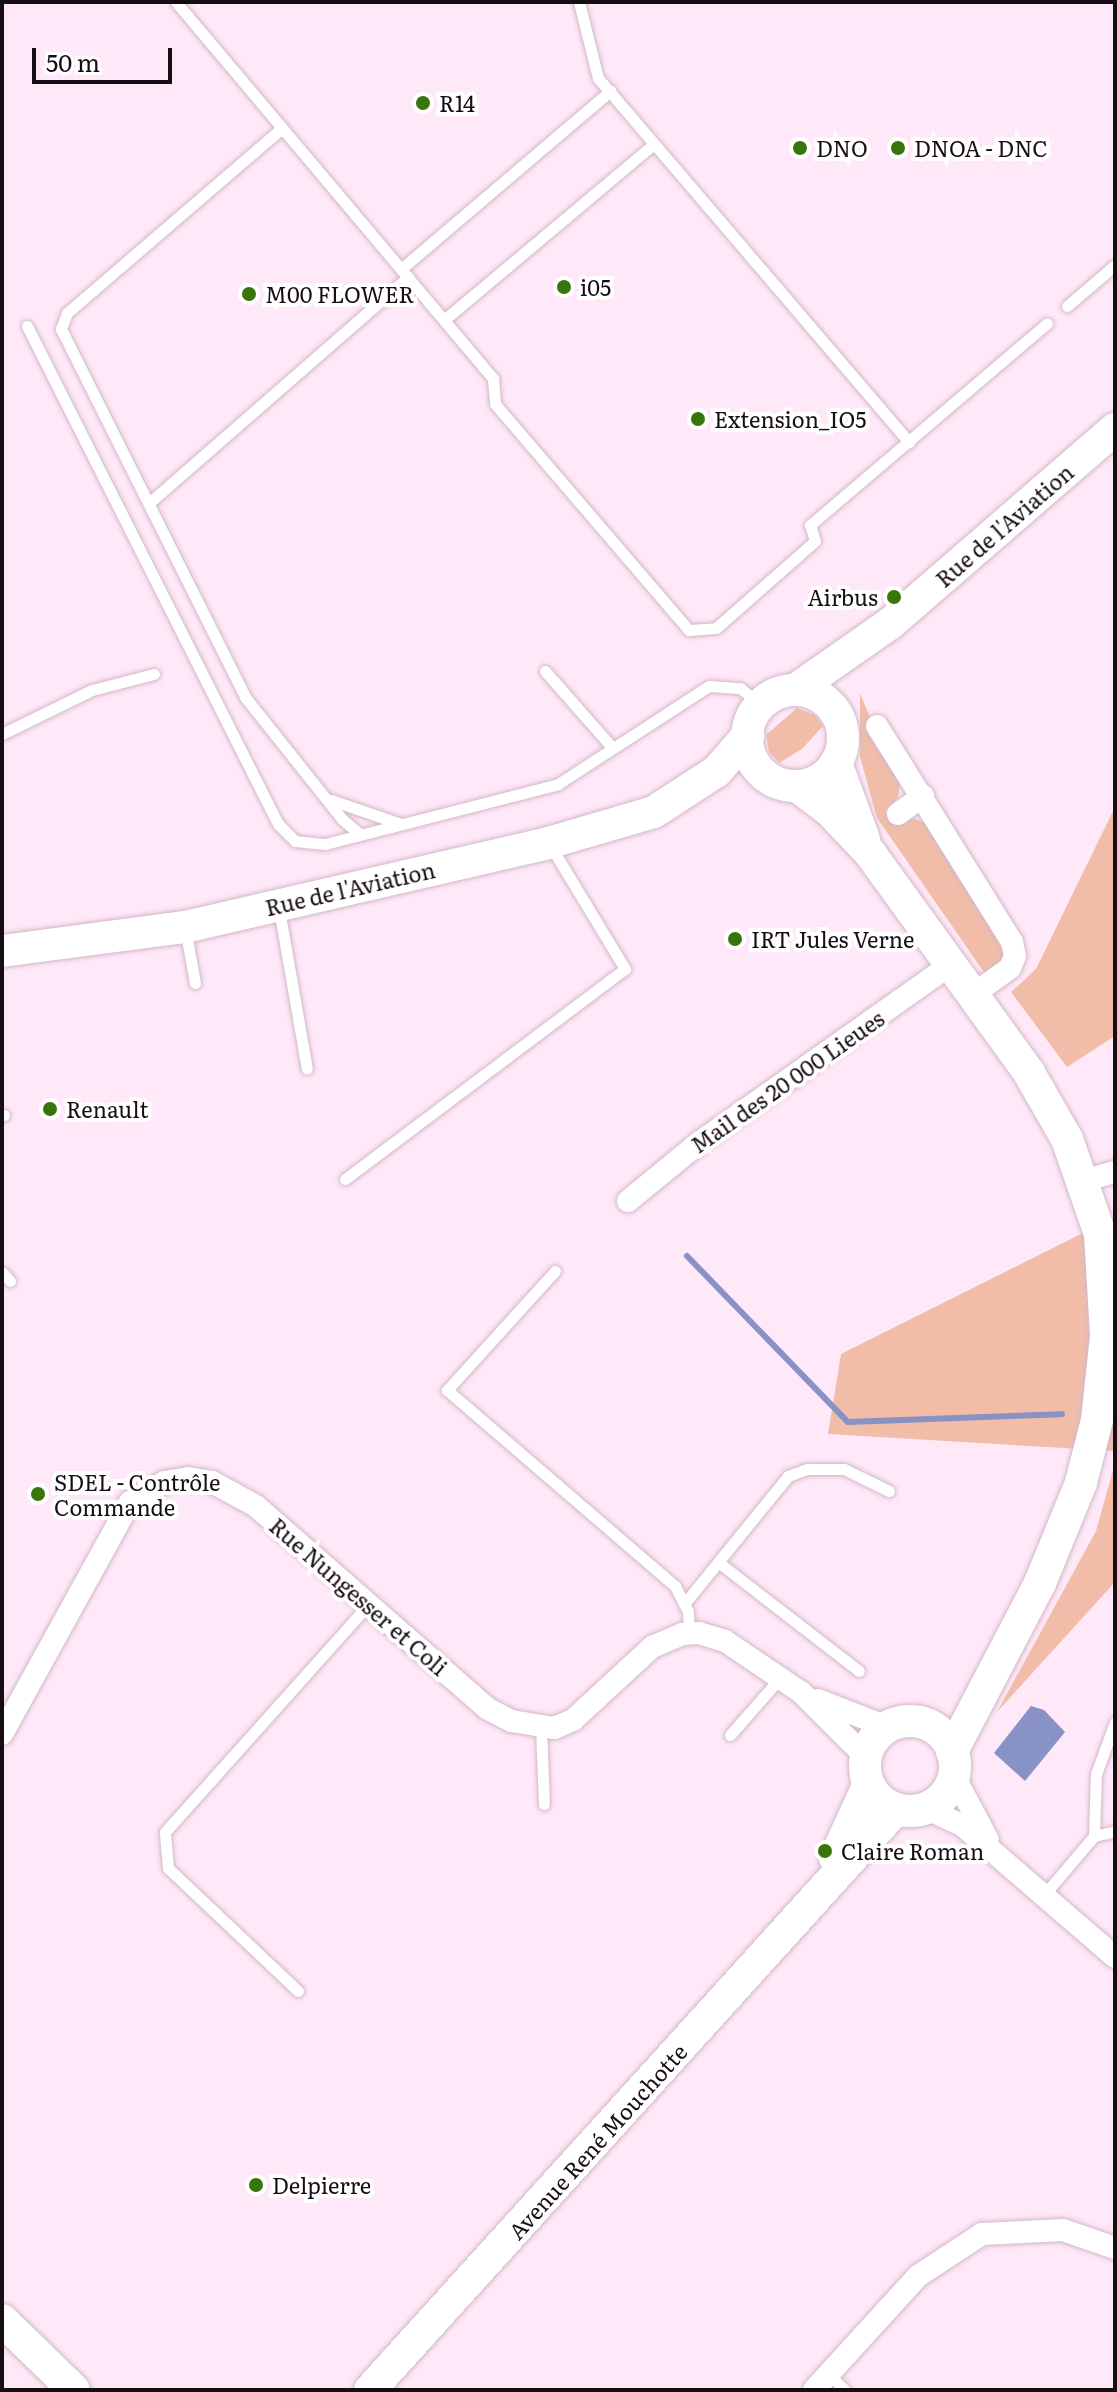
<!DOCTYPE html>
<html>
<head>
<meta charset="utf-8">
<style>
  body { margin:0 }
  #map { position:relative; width:1117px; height:2392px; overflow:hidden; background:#ffe8f7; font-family:Literata,serif }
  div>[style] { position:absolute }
  .green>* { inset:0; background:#f1bda9 }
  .water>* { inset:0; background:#8992c7 }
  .stream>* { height:6px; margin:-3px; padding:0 3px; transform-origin:3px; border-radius:3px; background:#8992c7 }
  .roads { filter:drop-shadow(0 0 2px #d2b8c9) drop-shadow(0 0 2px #d2b8c9) }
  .lane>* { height:11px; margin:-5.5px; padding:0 5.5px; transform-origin:5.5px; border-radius:5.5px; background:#fff }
  .street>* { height:22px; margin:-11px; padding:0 11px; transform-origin:11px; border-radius:11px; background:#fff }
  .secondary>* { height:32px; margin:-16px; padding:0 16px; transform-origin:16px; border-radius:16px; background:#fff }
  .secondary>.ring { margin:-16px; padding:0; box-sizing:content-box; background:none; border:32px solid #fff; border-radius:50% }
  .dots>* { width:22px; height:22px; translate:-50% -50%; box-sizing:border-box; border:4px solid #fff; border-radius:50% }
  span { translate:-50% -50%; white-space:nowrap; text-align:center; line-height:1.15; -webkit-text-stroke:8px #fff; paint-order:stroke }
  .poi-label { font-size:22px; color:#170e14 }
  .left { translate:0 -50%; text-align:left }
  .right { translate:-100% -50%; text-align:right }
  .street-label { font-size:22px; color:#170e14 }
  .frame { position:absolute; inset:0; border:4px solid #170e14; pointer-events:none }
  .scale { position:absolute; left:32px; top:48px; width:140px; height:36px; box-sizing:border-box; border:4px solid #170e14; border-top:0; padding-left:10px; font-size:24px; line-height:28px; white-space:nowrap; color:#170e14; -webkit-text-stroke:6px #fff; paint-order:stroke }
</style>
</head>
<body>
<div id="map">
  <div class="green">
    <div style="clip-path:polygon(860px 693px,874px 727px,867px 732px,900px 784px,898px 798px,885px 811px,895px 826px,912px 818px,927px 823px,1003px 945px,1007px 955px,988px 978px,877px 818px,860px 757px)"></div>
    <div style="clip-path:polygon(797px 708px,815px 715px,823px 726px,802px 749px,779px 763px,769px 752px,766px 735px)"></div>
    <div style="clip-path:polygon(1115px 807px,1115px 1036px,1067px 1067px,1011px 992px,1036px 969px)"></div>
    <div style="clip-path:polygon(1115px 1217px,1115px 1451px,828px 1434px,841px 1354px)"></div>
    <div style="clip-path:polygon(1115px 1463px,1115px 1582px,997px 1712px,1096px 1531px)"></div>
  </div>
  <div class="water">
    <div style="clip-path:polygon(1031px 1706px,1044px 1710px,1065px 1732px,1025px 1781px,994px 1753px)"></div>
  </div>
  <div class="stream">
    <div style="left:687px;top:1256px;width:231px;rotate:45.9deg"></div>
    <div style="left:848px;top:1422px;width:214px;rotate:-2.1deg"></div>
  </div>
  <div class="roads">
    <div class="lane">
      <div style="left:176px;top:2px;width:493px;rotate:49.9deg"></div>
      <div style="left:493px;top:379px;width:25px;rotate:85deg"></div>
      <div style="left:495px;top:404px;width:298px;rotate:49.4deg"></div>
      <div style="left:689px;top:630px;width:27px;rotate:-4deg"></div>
      <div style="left:716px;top:628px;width:132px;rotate:-41.3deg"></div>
      <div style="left:815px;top:541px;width:17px;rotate:-107deg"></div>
      <div style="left:810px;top:525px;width:311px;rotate:-40.4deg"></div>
      <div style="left:579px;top:2px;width:78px;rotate:76deg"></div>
      <div style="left:598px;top:78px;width:479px;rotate:49.5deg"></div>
      <div style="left:282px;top:128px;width:284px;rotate:139.3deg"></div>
      <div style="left:67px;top:313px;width:17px;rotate:111deg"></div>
      <div style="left:61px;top:329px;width:411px;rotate:63.4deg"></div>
      <div style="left:245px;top:697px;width:157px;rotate:51.5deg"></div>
      <div style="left:343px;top:820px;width:23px;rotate:40deg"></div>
      <div style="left:401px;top:269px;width:275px;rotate:-40.4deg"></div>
      <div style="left:1067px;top:306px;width:63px;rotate:-40.5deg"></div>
      <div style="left:444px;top:320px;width:274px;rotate:-40deg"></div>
      <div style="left:27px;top:326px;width:558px;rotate:63.25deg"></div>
      <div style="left:278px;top:824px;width:24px;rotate:45deg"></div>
      <div style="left:295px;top:841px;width:30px;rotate:6deg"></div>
      <div style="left:325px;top:844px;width:241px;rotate:-14.4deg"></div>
      <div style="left:558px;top:784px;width:180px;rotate:-33deg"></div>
      <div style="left:709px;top:686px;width:31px;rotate:4deg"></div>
      <div style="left:740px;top:688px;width:27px;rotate:39deg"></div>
      <div style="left:149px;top:503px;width:344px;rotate:-41.1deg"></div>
      <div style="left:545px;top:671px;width:100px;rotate:48.7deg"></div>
      <div style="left:2px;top:734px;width:100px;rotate:-26.1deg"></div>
      <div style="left:92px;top:690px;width:64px;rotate:-14.5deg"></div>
      <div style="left:331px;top:800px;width:74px;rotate:18.9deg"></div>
      <div style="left:279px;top:909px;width:162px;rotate:80.1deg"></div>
      <div style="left:185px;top:928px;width:56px;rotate:79.7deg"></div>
      <div style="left:2px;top:1115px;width:2px"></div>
      <div style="left:345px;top:1179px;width:350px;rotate:-36.9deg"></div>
      <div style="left:625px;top:969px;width:145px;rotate:-121.2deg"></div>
      <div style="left:555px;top:1271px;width:161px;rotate:132.2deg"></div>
      <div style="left:447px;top:1390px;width:301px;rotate:40.7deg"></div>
      <div style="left:675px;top:1586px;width:29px;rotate:63deg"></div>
      <div style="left:688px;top:1612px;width:22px;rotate:87deg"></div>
      <div style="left:2px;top:1272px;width:12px;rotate:48deg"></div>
      <div style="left:718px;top:1562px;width:178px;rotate:37.7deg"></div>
      <div style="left:684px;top:1604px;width:165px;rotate:-50.9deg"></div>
      <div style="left:788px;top:1476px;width:20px;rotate:-20deg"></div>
      <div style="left:807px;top:1469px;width:37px"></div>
      <div style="left:844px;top:1469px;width:50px;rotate:26.1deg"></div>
      <div style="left:541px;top:1727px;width:77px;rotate:87.8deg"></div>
      <div style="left:730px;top:1735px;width:76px;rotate:-48.7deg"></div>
      <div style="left:1094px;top:1836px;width:22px;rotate:-13deg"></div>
      <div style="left:1043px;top:1896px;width:79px;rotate:-49.6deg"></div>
      <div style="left:1094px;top:1836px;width:62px;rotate:-88.2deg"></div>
      <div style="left:1096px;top:1774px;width:55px;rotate:-69.9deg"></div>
      <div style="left:298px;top:1991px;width:179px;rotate:-136.6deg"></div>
      <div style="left:168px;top:1868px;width:36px;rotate:-95deg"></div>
      <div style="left:165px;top:1832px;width:306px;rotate:-48.2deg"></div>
      <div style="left:828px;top:2374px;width:23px;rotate:43deg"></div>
    </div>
    <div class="street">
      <div style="left:877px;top:726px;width:255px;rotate:58deg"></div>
      <div style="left:1012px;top:942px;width:14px;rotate:78deg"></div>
      <div style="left:1015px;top:956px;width:13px;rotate:113deg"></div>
      <div style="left:1010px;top:968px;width:48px;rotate:144.3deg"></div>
      <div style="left:898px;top:814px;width:31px;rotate:-36deg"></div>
      <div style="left:1083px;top:1181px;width:33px;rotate:-16deg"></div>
      <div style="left:628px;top:1201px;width:93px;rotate:-39.3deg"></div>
      <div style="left:700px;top:1142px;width:305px;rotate:-35.3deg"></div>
      <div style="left:818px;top:1700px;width:74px;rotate:21.4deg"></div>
      <div style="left:2px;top:1734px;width:265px;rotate:-61.1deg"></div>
      <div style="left:130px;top:1502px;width:39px;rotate:-30deg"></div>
      <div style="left:164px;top:1482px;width:24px;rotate:-9deg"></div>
      <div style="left:188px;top:1478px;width:24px;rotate:9deg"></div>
      <div style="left:212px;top:1482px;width:50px;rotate:28.6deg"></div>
      <div style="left:256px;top:1506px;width:308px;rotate:41.2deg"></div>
      <div style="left:488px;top:1709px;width:27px;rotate:27deg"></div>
      <div style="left:512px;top:1721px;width:43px;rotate:9.5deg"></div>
      <div style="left:554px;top:1728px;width:21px;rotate:-23deg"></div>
      <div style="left:573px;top:1720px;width:108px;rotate:-42.7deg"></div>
      <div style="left:652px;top:1647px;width:33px;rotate:-23deg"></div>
      <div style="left:682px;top:1634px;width:17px;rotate:-3deg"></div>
      <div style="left:699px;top:1633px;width:27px;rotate:17deg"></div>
      <div style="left:725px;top:1641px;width:93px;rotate:34deg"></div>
      <div style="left:802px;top:1693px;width:89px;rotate:45deg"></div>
      <div style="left:954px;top:1776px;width:72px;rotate:62deg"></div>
      <div style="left:925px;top:1808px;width:41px;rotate:24.7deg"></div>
      <div style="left:962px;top:1825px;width:202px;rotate:40.8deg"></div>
      <div style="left:814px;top:2390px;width:154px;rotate:-47.6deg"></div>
      <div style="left:918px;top:2276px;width:77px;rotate:-33.3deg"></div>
      <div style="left:982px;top:2234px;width:81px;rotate:-2.8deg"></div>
      <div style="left:1063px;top:2230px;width:55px;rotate:19.1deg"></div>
    </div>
    <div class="secondary">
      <div style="left:795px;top:690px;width:118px;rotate:-35deg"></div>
      <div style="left:892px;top:622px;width:295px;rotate:-40.9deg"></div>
      <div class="ring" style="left:747px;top:690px;width:64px;height:64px"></div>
      <div style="left:836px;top:763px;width:81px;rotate:69.8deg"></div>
      <div style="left:797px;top:786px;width:39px;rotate:37deg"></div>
      <div style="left:828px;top:809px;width:61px;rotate:46.3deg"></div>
      <div style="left:870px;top:853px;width:271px;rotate:54.1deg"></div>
      <div style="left:1029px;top:1073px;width:76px;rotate:60.1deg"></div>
      <div style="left:1067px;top:1139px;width:101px;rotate:70.8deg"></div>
      <div style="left:1100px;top:1234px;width:102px;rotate:86.6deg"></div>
      <div style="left:1106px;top:1336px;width:84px;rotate:96.1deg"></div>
      <div style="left:1097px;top:1420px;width:65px;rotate:104.3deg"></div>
      <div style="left:1081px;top:1483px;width:108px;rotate:112.3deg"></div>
      <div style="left:1040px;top:1583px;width:190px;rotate:117.6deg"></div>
      <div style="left:2px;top:951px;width:185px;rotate:-7.5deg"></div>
      <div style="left:185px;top:927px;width:373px;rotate:-13deg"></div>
      <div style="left:548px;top:843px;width:110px;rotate:-16.3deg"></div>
      <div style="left:654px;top:812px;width:75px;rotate:-33.1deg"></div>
      <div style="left:717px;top:771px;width:48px;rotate:-49.3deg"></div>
      <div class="ring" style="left:865px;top:1721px;width:58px;height:58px"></div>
      <div style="left:835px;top:1858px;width:79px;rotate:-65.4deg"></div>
      <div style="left:2px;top:2320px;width:100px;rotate:44.2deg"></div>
      <div style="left:370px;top:2390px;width:784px;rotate:-47.84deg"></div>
    </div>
  </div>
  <div class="dots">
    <div style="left:423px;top:103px;background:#39750d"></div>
    <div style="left:800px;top:148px;background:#39750d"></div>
    <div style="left:898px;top:148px;background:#39750d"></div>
    <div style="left:564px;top:287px;background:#39750d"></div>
    <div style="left:249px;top:294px;background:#39750d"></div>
    <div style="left:698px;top:419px;background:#39750d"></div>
    <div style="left:894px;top:597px;background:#39750d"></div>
    <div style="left:735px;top:939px;background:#39750d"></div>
    <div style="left:50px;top:1109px;background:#39750d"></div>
    <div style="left:38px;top:1494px;background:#39750d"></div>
    <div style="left:825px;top:1851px;background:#39750d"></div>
    <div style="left:256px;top:2185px;background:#39750d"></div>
  </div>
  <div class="poi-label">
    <span class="left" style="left:439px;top:103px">R14</span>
    <span class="left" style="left:816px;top:148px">DNO</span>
    <span class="left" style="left:914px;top:148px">DNOA - DNC</span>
    <span class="left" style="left:580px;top:287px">i05</span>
    <span class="left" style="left:265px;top:294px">M00 FLOWER</span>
    <span class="left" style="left:714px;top:419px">Extension_IO5</span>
    <span class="right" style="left:878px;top:597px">Airbus</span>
    <span class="left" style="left:751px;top:939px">IRT Jules Verne</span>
    <span class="left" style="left:66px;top:1109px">Renault</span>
    <span class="left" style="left:54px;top:1494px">SDEL - Contrôle<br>Commande</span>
    <span class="left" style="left:841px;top:1851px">Claire Roman</span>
    <span class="left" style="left:272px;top:2185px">Delpierre</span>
  </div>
  <div class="street-label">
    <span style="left:1004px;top:525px;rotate:-41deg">Rue de l'Aviation</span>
    <span style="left:350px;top:888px;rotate:-13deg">Rue de l'Aviation</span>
    <span style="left:787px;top:1081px;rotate:-35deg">Mail des 20 000 Lieues</span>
    <span style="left:359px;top:1596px;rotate:41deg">Rue Nungesser et Coli</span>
    <span style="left:597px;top:2141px;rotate:-48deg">Avenue René Mouchotte</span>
  </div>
  <div class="frame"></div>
  <div class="scale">50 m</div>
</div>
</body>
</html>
